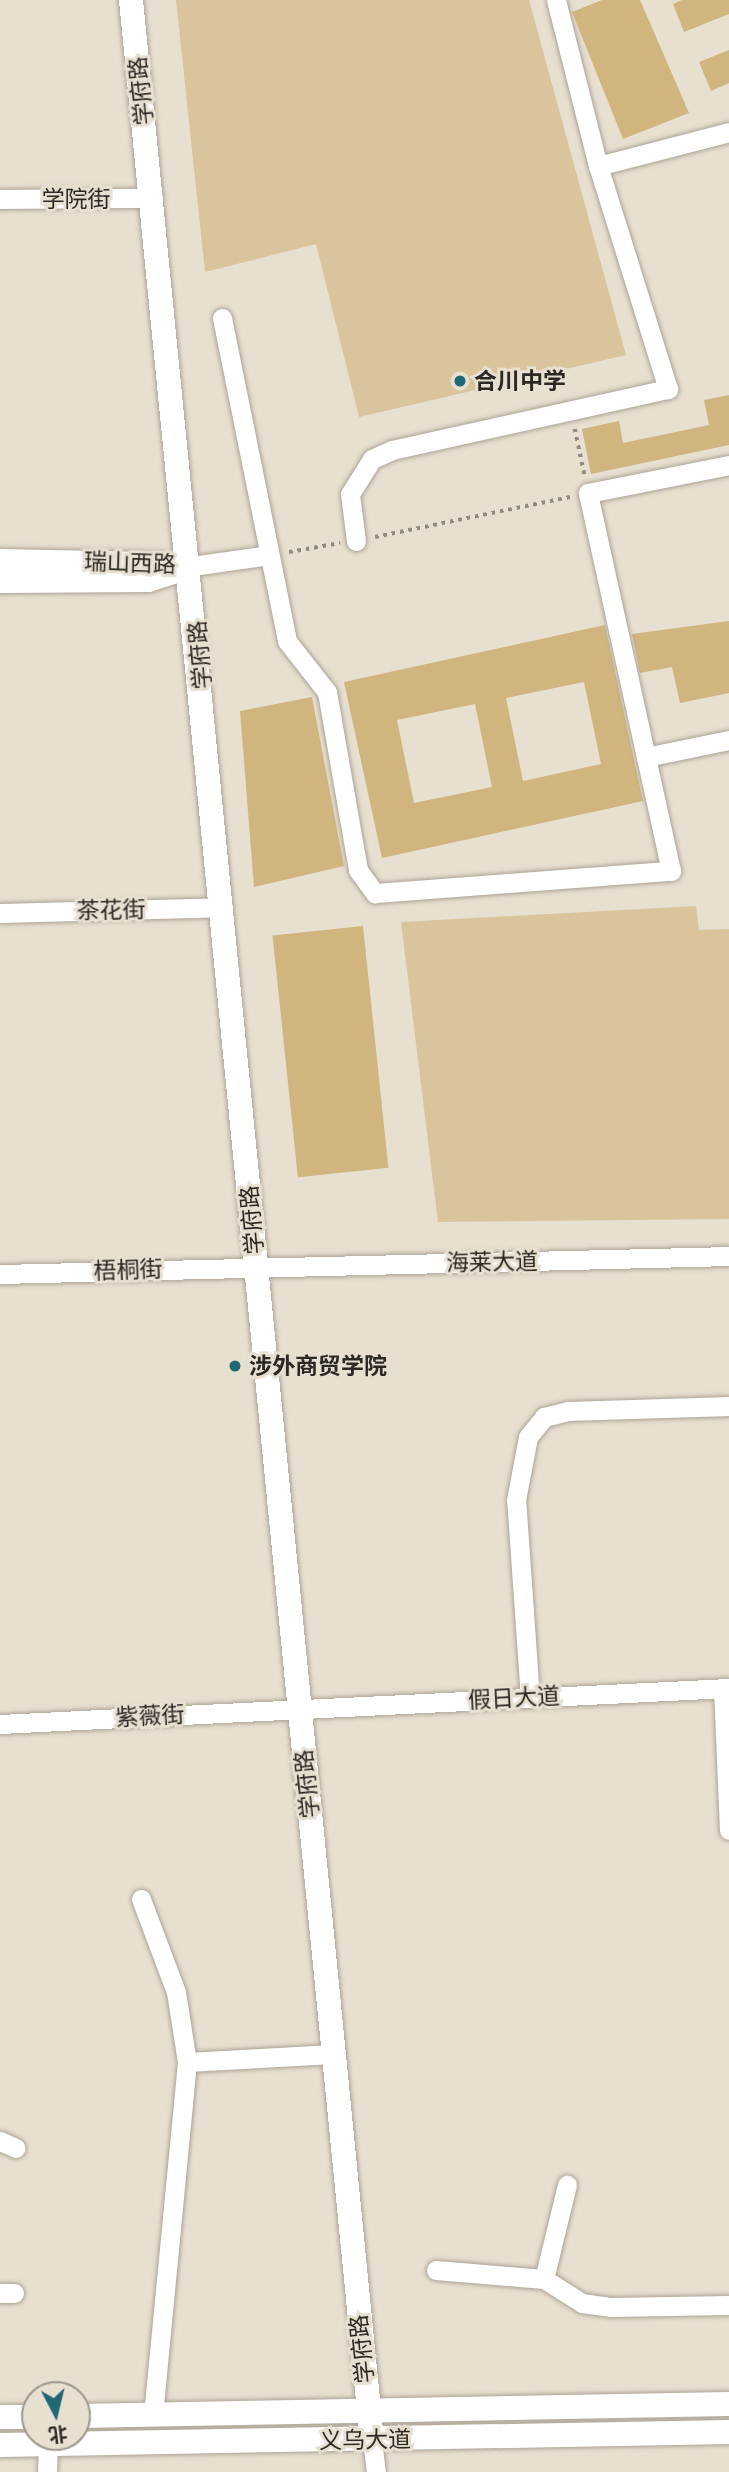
<!DOCTYPE html>
<html>
<head>
<meta charset="utf-8">
<style>
  body { margin:0 }
  #map { position:relative; width:729px; height:2472px; overflow:hidden; background:#e7dfd0; font-family:Lora,"Noto Sans SC",serif }
  div>[style] { position:absolute }
  .green>* { inset:0; background:#dac49c }
  .building>* { inset:0; background:#d1b57f; transform-origin:0 0 }
  .path>* { height:3.5px; margin-top:-1.75px; transform-origin:0; background:repeating-linear-gradient(90deg,#918b80 0 3.5px,transparent 0 8.5px) }
  .roads { filter:drop-shadow(0 0 2px #aca496) drop-shadow(0 0 2px #aca496) }
  .minor>* { height:19px; margin:-9.5px; padding:0 9.5px; transform-origin:9.5px; border-radius:9.5px; background:#fff }
  .major>* { height:24px; margin:-12px; padding:0 12px; transform-origin:12px; border-radius:12px; background:#fff }
  .dots>* { width:19px; height:19px; translate:-50% -50%; box-sizing:border-box; border:4px solid #e7dfd0; border-radius:50% }
  span { translate:-50% -50%; white-space:nowrap; text-align:center; line-height:1.15; -webkit-text-stroke:6px #e7dfd0; paint-order:stroke }
  .street-label { font-size:23px; color:#2c2823 }
  .poi-label { font-size:23px; color:#2c2823; font-weight:700 }
  .left { translate:0 -50%; text-align:left }
  .north { position:absolute; left:21px; top:2381px; width:70px; height:70px; box-sizing:border-box; background:#e7dfd0; border:2px solid #9c968b; border-radius:50%; rotate:173deg; font-size:19px; font-weight:700; line-height:28px; text-align:center; color:#2c2823 }
  .north::after { content:''; display:block; margin:auto; width:24px; height:32px; background:#1f6874; clip-path:polygon(50% 0,100% 100%,50% 72%,0 100%) }
</style>
</head>
<body>
<div id="map">
  <div class="green">
    <div style="clip-path:polygon(176px 0,529px 0,626px 355px,359px 417px,316px 244px,205px 272px)"></div>
    <div style="clip-path:polygon(696px 906px,699px 930px,729px 929px,729px 1219px,438px 1222px,401px 922px)"></div>
  </div>
  <div class="building">
    <div style="clip-path:polygon(602px 0,640px 0,689px 113px,623px 139px,572px 12px)"></div>
    <div style="clip-path:polygon(682px 0,729px 0,729px 14px,684px 32px,673px 4px)"></div>
    <div style="clip-path:polygon(729px 50px,729px 83px,711px 91px,699px 62px)"></div>
    <div style="clip-path:polygon(729px 395px,729px 445px,591px 474px,582px 429px,619px 421px,623px 443px,709px 425px,704px 400px)"></div>
    <div style="clip-path:polygon(729px 621px,729px 693px,680px 703px,672px 667px,640px 673px,632px 634px)"></div>
    <div style="clip-path:polygon(evenodd,605px 625px,643px 801px,382px 858px,344px 682px,605px 625px,584px 682px,601px 764px,523px 781px,506px 698px,584px 682px,605px 625px,475px 704px,492px 787px,414px 803px,397px 720px,475px 704px)"></div>
    <div style="clip-path:polygon(312px 697px,344px 866px,254px 887px,240px 711px)"></div>
    <div style="left:363px;top:926px;width:243px;height:91px;rotate:84deg"></div>
  </div>
  <div class="path">
    <div style="left:575px;top:429px;width:49px;rotate:78.2deg"></div>
    <div style="left:375px;top:537px;width:199px;rotate:-11.6deg"></div>
    <div style="left:289px;top:552px;width:52px;rotate:-10deg"></div>
  </div>
  <div class="roads">
    <div class="minor">
      <div style="left:556px;top:0;width:171px;rotate:75.8deg"></div>
      <div style="left:0;top:199px;width:153px;rotate:-0.4deg"></div>
      <div style="left:222px;top:318px;width:329px;rotate:78.6deg"></div>
      <div style="left:287px;top:641px;width:65px;rotate:51.9deg"></div>
      <div style="left:327px;top:692px;width:181px;rotate:80.1deg"></div>
      <div style="left:358px;top:870px;width:29px;rotate:54deg"></div>
      <div style="left:375px;top:893px;width:297px;rotate:-4.3deg"></div>
      <div style="left:671px;top:871px;width:387px;rotate:-102.4deg"></div>
      <div style="left:588px;top:493px;width:144px;rotate:-11.2deg"></div>
      <div style="left:356px;top:541px;width:47px;rotate:-97.3deg"></div>
      <div style="left:350px;top:494px;width:41px;rotate:-57.8deg"></div>
      <div style="left:372px;top:459px;width:22px;rotate:-24deg"></div>
      <div style="left:392px;top:450px;width:283px;rotate:-12.5deg"></div>
      <div style="left:668px;top:389px;width:234px;rotate:-107.4deg"></div>
      <div style="left:598px;top:166px;width:135px;rotate:-14.5deg"></div>
      <div style="left:192px;top:566px;width:78px;rotate:-8.1deg"></div>
      <div style="left:646px;top:757px;width:85px;rotate:-11.6deg"></div>
      <div style="left:0;top:913px;width:223px;rotate:-1.5deg"></div>
      <div style="left:0;top:1274px;width:729px;rotate:-1.41deg"></div>
      <div style="left:723px;top:1688px;width:142px;rotate:87.6deg"></div>
      <div style="left:530px;top:1698px;width:198px;rotate:-94deg"></div>
      <div style="left:516px;top:1500px;width:64px;rotate:-79.2deg"></div>
      <div style="left:528px;top:1437px;width:26px;rotate:-51deg"></div>
      <div style="left:544px;top:1417px;width:25px;rotate:-14deg"></div>
      <div style="left:568px;top:1411px;width:161px;rotate:-1.8deg"></div>
      <div style="left:0;top:1724px;width:730px;rotate:-2.83deg"></div>
      <div style="left:141px;top:1899px;width:99px;rotate:69.4deg"></div>
      <div style="left:176px;top:1992px;width:71px;rotate:81.1deg"></div>
      <div style="left:187px;top:2062px;width:355px;rotate:95.5deg"></div>
      <div style="left:187px;top:2062px;width:146px;rotate:-3.1deg"></div>
      <div style="left:0;top:2141px;width:17px;rotate:24deg"></div>
      <div style="left:436px;top:2270px;width:108px;rotate:4.8deg"></div>
      <div style="left:544px;top:2279px;width:45px;rotate:32.3deg"></div>
      <div style="left:582px;top:2303px;width:28px;rotate:8deg"></div>
      <div style="left:610px;top:2307px;width:119px;rotate:-1deg"></div>
      <div style="left:544px;top:2279px;width:97px;rotate:-76.3deg"></div>
      <div style="left:0;top:2293px;width:14px"></div>
      <div style="left:372px;top:2440px;width:32px;rotate:83deg"></div>
      <div style="left:47px;top:2472px;width:28px;rotate:-88deg"></div>
    </div>
    <div class="major">
      <div style="left:131px;top:0;width:2452px;rotate:84.36deg"></div>
      <div style="left:0;top:561px;width:184px;rotate:1.2deg"></div>
      <div style="left:0;top:581px;width:148px;rotate:-0.4deg"></div>
      <div style="left:148px;top:580px;width:46px;rotate:-17.7deg"></div>
      <div style="left:77px;top:2416px;width:652px;rotate:-1.05deg"></div>
      <div style="left:0;top:2417px;width:35px"></div>
      <div style="left:0;top:2445px;width:729px;rotate:-1.02deg"></div>
    </div>
  </div>
  <div class="dots">
    <div style="left:460px;top:381px;background:#1f6874"></div>
    <div style="left:235px;top:1366px;background:#1f6874"></div>
  </div>
  <div class="street-label">
    <span style="left:141px;top:91px;rotate:-96deg">学府路</span>
    <span style="left:76px;top:199px">学院街</span>
    <span style="left:130px;top:563px;rotate:2deg">瑞山西路</span>
    <span style="left:200px;top:655px;rotate:-95deg">学府路</span>
    <span style="left:111px;top:910px;rotate:-1deg">茶花街</span>
    <span style="left:252px;top:1220px;rotate:-95deg">学府路</span>
    <span style="left:492px;top:1262px;rotate:-1deg">海莱大道</span>
    <span style="left:128px;top:1270px;rotate:-2deg">梧桐街</span>
    <span style="left:514px;top:1698px;rotate:-3deg">假日大道</span>
    <span style="left:150px;top:1716px;rotate:-3deg">紫薇街</span>
    <span style="left:307px;top:1784px;rotate:-96deg">学府路</span>
    <span style="left:362px;top:2349px;rotate:-96deg">学府路</span>
    <span style="left:365px;top:2440px;rotate:-1deg">义乌大道</span>
  </div>
  <div class="poi-label">
    <span class="left" style="left:474px;top:381px">合川中学</span>
    <span class="left" style="left:249px;top:1366px">涉外商贸学院</span>
  </div>
  <div class="north">北</div>
</div>
</body>
</html>
